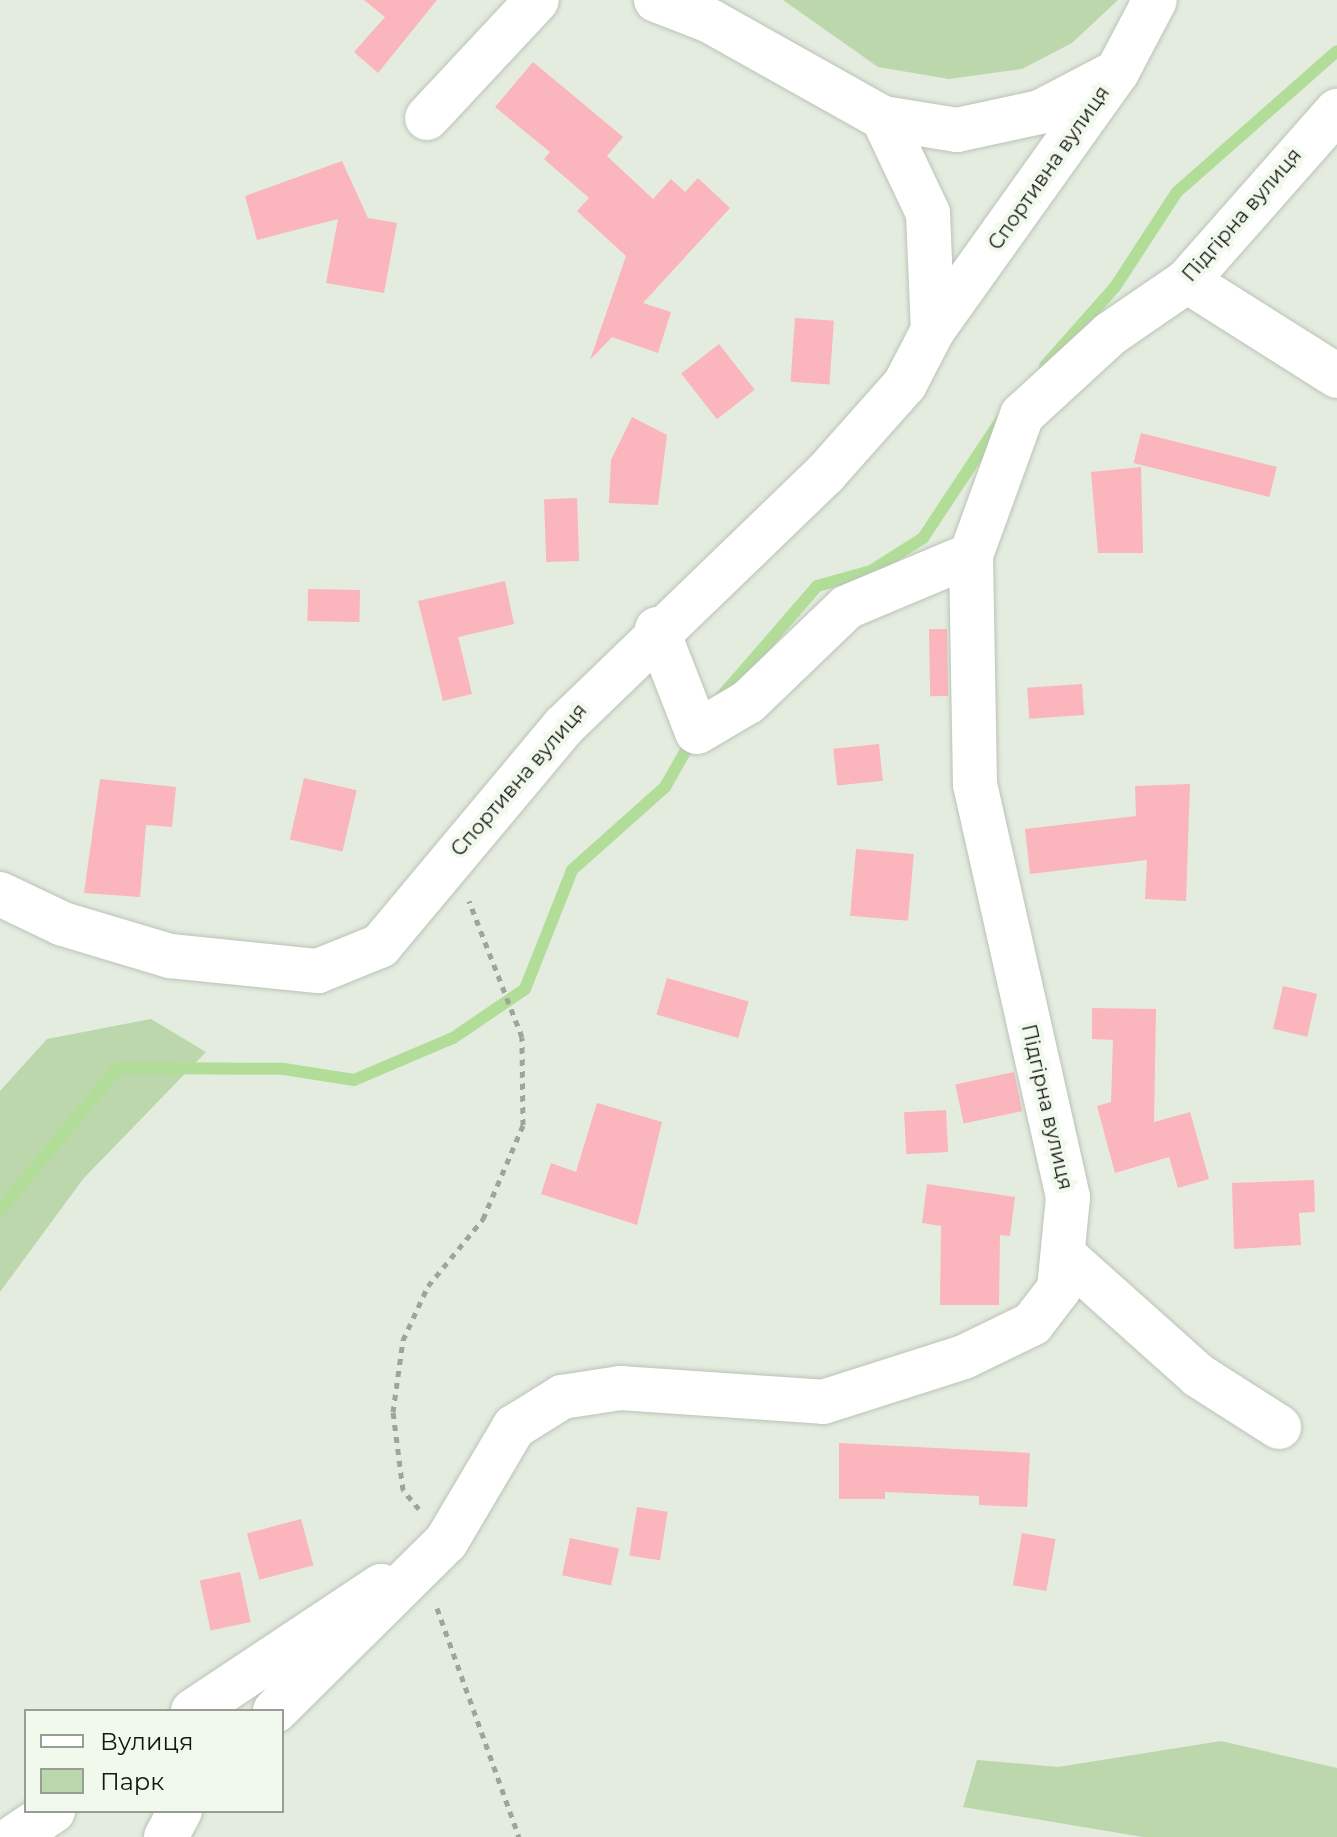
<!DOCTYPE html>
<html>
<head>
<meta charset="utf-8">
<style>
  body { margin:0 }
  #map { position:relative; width:1337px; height:1837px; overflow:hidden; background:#e4ecdf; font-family:Montserrat,sans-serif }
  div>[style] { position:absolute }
  .green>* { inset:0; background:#bbd7ab }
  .stream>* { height:12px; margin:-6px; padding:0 6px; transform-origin:6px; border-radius:6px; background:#b2dd98 }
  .building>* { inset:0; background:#fbb5bc; transform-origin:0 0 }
  .path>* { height:5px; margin-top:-2.5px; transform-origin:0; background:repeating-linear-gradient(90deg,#9ea49a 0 6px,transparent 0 12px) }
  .roads { filter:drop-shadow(0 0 2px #bbc3b7) drop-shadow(0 0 2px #bbc3b7) }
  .minor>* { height:44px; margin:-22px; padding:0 22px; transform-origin:22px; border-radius:22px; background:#fff }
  span { translate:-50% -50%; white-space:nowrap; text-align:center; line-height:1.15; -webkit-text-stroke:8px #f1f9ed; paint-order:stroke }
  .street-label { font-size:20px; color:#131612 }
  .legend { position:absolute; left:24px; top:1709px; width:260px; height:104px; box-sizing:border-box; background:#f1f9ed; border:2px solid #989e95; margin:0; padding:10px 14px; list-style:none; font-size:24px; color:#131612 }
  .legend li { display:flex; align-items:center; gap:16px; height:40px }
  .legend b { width:40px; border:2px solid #989e95 }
</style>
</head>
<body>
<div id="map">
  <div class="green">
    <div style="clip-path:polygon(783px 0,1118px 0,1072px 43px,1022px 69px,949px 79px,878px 67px)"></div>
    <div style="clip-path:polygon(151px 1019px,206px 1052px,83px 1179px,0 1292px,0 1091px,47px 1039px)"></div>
    <div style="clip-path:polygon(1221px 1741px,1337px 1768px,1337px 1837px,1143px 1837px,963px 1807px,977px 1760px,1058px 1767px)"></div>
  </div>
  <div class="stream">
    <div style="left:1045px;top:366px;width:106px;rotate:-48.5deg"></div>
    <div style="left:1115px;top:287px;width:113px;rotate:-56.9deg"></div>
    <div style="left:1177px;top:192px;width:213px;rotate:-41.4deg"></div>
    <div style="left:721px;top:697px;width:147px;rotate:-49.1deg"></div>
    <div style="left:817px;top:586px;width:56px;rotate:-15.5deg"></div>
    <div style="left:871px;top:571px;width:62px;rotate:-32.4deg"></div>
    <div style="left:923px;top:538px;width:145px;rotate:-56.5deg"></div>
    <div style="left:0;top:1210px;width:185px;rotate:-50.3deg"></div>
    <div style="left:118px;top:1068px;width:166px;rotate:0.3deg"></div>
    <div style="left:284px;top:1069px;width:71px;rotate:8.9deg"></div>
    <div style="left:354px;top:1080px;width:108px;rotate:-23deg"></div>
    <div style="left:453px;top:1038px;width:87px;rotate:-34.2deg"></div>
    <div style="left:525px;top:989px;width:128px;rotate:-68.4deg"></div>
    <div style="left:572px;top:870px;width:125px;rotate:-41.7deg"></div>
    <div style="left:665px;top:787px;width:56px;rotate:-60.3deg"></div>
  </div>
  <div class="building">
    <div style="clip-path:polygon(364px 0,437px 0,378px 73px,354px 52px,385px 17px)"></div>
    <div style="clip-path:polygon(533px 62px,623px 137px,607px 156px,653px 199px,671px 179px,685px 192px,698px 178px,730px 208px,643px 303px,671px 312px,658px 353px,612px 337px,590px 360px,626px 256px,577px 211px,589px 198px,544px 159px,550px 152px,495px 107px)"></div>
    <div style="clip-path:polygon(342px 161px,368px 218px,397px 223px,384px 293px,326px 283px,338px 219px,257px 240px,245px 196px)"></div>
    <div style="left:795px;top:318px;width:39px;height:64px;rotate:4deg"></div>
    <div style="left:719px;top:344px;width:58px;height:48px;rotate:52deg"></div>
    <div style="clip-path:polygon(632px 417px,667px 435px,658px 505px,609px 503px,611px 460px)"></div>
    <div style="left:1141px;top:433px;width:140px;height:31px;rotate:14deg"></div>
    <div style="clip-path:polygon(1141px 467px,1143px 553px,1098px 553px,1091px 472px)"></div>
    <div style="left:577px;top:498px;width:63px;height:33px;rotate:88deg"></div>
    <div style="clip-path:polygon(505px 581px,514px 624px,458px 637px,472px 694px,443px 701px,418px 601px)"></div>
    <div style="left:308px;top:589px;width:52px;height:32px;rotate:1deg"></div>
    <div style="left:947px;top:629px;width:67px;height:18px;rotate:89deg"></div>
    <div style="left:1082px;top:684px;width:31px;height:55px;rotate:86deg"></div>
    <div style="left:879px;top:744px;width:37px;height:46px;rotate:84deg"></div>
    <div style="left:304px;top:778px;width:54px;height:63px;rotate:13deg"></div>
    <div style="clip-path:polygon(100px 779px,176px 787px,172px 827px,146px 825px,140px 897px,84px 893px)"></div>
    <div style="clip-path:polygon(1190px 784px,1186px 901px,1145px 899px,1147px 860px,1030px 874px,1025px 829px,1136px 816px,1135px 786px)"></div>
    <div style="left:856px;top:849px;width:58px;height:67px;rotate:5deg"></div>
    <div style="left:667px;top:978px;width:85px;height:38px;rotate:16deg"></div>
    <div style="left:1283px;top:986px;width:35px;height:44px;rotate:13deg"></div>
    <div style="clip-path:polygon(1092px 1008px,1156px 1009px,1154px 1122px,1190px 1112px,1209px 1179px,1178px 1188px,1169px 1157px,1115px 1173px,1097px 1106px,1111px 1102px,1113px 1040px,1092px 1039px)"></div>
    <div style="left:1014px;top:1072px;width:40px;height:60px;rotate:78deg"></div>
    <div style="clip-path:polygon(597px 1103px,662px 1122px,637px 1225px,541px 1194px,551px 1163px,576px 1172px)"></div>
    <div style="left:946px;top:1110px;width:42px;height:42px;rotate:87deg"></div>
    <div style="clip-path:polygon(1314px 1180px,1315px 1212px,1299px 1213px,1301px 1245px,1234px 1249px,1232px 1183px)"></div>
    <div style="clip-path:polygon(927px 1184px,1015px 1197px,1010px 1236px,1000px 1235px,999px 1305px,940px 1305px,941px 1226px,922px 1223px)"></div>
    <div style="clip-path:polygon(839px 1443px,1030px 1453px,1027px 1507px,979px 1505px,979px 1496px,885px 1492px,885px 1499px,839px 1499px)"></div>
    <div style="left:637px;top:1507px;width:31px;height:49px;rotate:9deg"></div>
    <div style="left:301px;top:1519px;width:48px;height:56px;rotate:75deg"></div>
    <div style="left:1022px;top:1533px;width:34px;height:53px;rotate:10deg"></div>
    <div style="left:570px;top:1538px;width:50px;height:38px;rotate:12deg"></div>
    <div style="left:240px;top:1572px;width:51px;height:41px;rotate:78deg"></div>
  </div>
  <div class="path">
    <div style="left:419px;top:1509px;width:25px;rotate:-130deg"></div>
    <div style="left:403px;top:1490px;width:79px;rotate:-97.3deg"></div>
    <div style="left:393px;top:1412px;width:73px;rotate:-82.1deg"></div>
    <div style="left:403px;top:1340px;width:60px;rotate:-65.2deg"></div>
    <div style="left:428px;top:1286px;width:87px;rotate:-50.6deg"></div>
    <div style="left:483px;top:1219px;width:102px;rotate:-66.9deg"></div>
    <div style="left:523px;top:1125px;width:88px;rotate:-90.7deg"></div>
    <div style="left:522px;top:1037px;width:146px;rotate:-111.3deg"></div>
    <div style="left:437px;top:1608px;width:243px;rotate:70.3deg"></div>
  </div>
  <div class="roads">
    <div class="minor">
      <div style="left:656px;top:0;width:58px;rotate:21.3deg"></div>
      <div style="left:710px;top:21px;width:198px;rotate:29.3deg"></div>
      <div style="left:883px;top:118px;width:105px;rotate:64.7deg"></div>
      <div style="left:928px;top:213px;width:117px;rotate:87.6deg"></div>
      <div style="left:427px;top:118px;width:161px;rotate:-47deg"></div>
      <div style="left:883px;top:118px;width:75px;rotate:9.2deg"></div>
      <div style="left:957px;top:130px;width:85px;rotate:-12.2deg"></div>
      <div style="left:1040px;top:112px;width:82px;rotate:-27.5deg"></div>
      <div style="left:1187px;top:281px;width:178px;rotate:32.3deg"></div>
      <div style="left:657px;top:629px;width:110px;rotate:68.8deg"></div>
      <div style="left:697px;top:732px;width:59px;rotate:-30.5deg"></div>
      <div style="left:748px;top:702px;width:137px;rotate:-43.8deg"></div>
      <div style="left:847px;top:607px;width:134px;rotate:-22.8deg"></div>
      <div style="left:0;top:894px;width:70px;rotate:25.5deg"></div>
      <div style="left:63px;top:924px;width:112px;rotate:16.7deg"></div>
      <div style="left:170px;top:956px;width:149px;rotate:5.8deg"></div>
      <div style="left:318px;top:971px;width:67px;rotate:-22deg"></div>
      <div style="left:380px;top:946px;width:287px;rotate:-50.1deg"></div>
      <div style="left:564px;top:726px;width:364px;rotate:-44deg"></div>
      <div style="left:826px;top:473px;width:119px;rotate:-48.4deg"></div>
      <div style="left:905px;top:384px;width:61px;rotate:-62.6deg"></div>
      <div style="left:933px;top:330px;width:317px;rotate:-54.5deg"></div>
      <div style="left:1117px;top:72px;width:81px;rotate:-62.2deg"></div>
      <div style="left:1066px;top:1257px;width:178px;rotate:41.8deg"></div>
      <div style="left:1199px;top:1376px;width:95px;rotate:32.5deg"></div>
      <div style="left:193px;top:1711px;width:226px;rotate:-33.6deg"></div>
      <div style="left:275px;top:1711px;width:240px;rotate:-44.7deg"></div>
      <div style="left:446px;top:1542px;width:134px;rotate:-59.4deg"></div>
      <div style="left:514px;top:1427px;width:57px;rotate:-32deg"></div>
      <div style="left:562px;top:1397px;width:59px;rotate:-8.8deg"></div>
      <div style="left:620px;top:1388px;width:203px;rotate:3.9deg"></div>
      <div style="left:823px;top:1402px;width:148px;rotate:-17.7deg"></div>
      <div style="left:964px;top:1357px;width:76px;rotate:-25.9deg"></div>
      <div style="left:1032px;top:1324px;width:44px;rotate:-52.4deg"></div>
      <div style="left:1059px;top:1289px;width:92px;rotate:-84.4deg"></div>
      <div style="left:1068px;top:1197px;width:422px;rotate:-102.7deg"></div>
      <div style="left:975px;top:785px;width:230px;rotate:-91deg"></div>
      <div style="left:971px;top:555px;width:149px;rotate:-70deg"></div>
      <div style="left:1022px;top:415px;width:120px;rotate:-42.6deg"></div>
      <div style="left:1110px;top:334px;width:93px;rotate:-34.5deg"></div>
      <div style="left:1187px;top:281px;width:227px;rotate:-48.6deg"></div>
      <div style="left:14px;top:1837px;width:47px;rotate:-33.7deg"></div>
      <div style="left:166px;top:1837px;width:30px;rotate:-62deg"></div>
    </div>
  </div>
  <div class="street-label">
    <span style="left:1049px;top:168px;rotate:-55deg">Спортивна вулиця</span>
    <span style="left:1242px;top:215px;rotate:-49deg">Підгірна вулиця</span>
    <span style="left:519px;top:780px;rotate:-49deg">Спортивна вулиця</span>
    <span style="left:1047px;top:1107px;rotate:77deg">Підгірна вулиця</span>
  </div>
  <ul class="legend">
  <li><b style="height:10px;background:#fff"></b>Вулиця</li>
  <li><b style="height:22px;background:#bbd7ab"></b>Парк</li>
  </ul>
</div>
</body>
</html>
